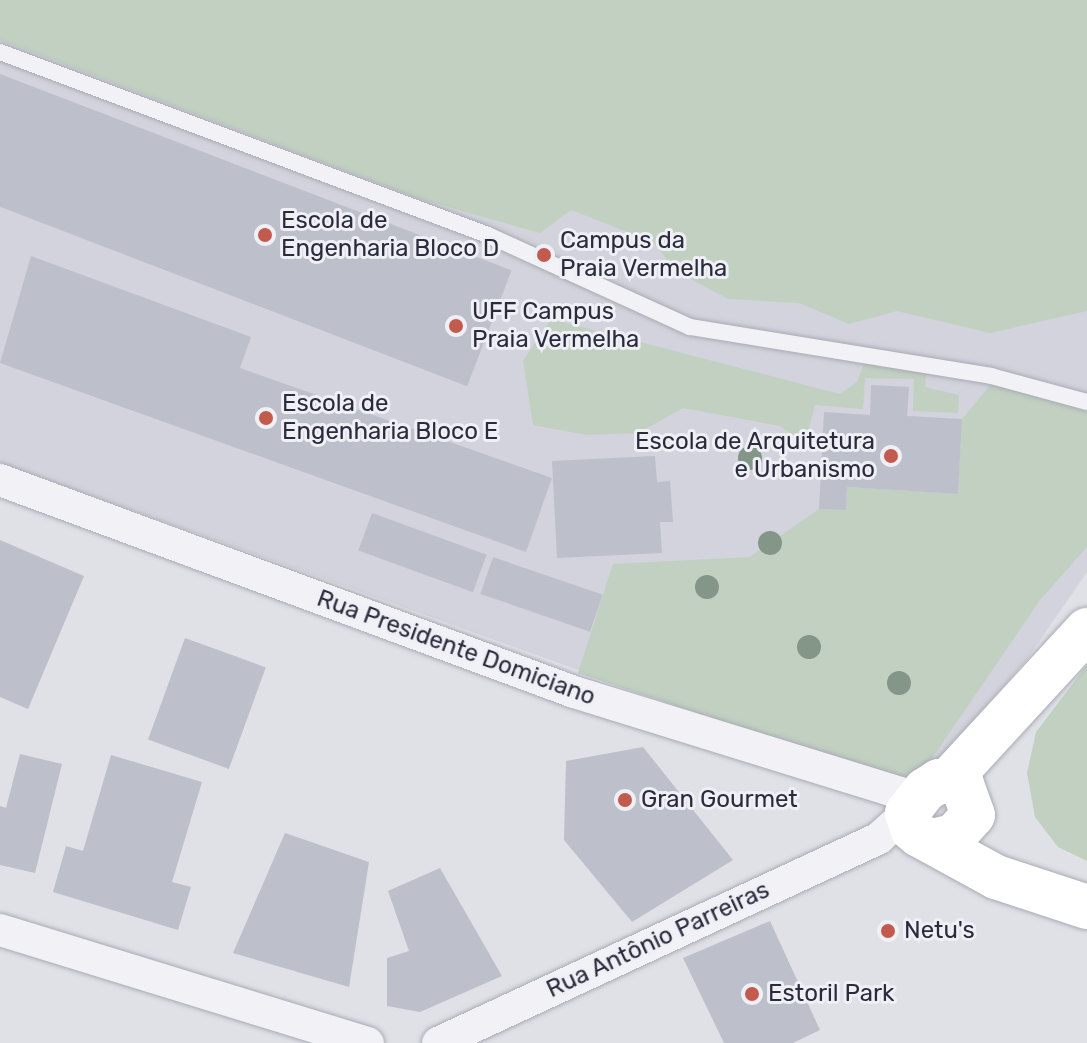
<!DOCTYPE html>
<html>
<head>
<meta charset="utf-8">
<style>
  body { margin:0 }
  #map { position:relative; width:1087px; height:1043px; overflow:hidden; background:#dfe1e7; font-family:Rubik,sans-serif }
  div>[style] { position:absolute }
  .built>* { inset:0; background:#d2d3dc }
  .green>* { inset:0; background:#c1d0c1 }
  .building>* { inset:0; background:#bdbfca; transform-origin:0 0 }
  .roads { filter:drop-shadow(0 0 2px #a9abb4) drop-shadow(0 0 2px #a9abb4) }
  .lane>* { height:16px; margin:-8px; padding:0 8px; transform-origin:8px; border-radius:8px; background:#f2f2f6 }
  .street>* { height:32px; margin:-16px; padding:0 16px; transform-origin:16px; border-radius:16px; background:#f2f2f6 }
  .secondary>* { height:44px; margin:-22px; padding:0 22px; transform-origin:22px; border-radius:22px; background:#fff }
  .trees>* { width:24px; height:24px; margin:-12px; border-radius:50%; background:#839688 }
  .dots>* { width:22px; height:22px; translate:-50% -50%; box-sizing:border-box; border:4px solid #eff0f5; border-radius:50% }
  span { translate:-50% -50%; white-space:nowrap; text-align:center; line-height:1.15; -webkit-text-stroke:6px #eff0f5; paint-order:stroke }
  .poi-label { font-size:24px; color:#2a2c3d }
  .left { translate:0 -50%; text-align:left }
  .right { translate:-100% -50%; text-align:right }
  .street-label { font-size:24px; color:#2a2c3d }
</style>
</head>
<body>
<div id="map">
  <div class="built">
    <div style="clip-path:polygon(0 0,1087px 47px,1087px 572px,1027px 659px,914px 790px,0 463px)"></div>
  </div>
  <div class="green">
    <div style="clip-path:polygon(0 0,1087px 0,1087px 311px,990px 333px,897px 311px,849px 324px,799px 303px,728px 299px,676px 271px,653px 242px,571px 210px,540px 233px,420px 199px,0 40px)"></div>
    <div style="clip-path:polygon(551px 319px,840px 394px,857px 382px,867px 355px,927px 365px,925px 387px,959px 395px,958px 413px,913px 411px,914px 379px,865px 378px,863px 409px,815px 405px,805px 443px,780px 426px,683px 408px,638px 433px,587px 435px,533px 425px,523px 361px)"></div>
    <div style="clip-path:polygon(992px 383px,1087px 407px,1087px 547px,1040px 600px,914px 785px,578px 673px,613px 564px,750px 557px,819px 509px,846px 510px,847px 487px,958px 494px,962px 419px)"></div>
    <div style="clip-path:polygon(1087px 665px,1087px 861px,1058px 847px,1035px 817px,1027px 773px,1036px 732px)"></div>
  </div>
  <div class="building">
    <div style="left:0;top:74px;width:548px;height:124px;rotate:21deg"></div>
    <div style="clip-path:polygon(31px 256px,251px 337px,240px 368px,552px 478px,526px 552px,0 363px)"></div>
    <div style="clip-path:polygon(871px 385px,909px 387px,907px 416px,962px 419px,958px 494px,847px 487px,846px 510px,819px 509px,824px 412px,870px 415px)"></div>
    <div style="clip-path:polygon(655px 456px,657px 482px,670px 481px,673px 522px,660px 522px,662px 553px,557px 558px,552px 461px)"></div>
    <div style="left:372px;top:513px;width:122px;height:40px;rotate:20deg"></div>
    <div style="clip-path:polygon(0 540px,84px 576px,28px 709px,0 697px)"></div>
    <div style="left:493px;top:557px;width:116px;height:39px;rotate:19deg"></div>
    <div style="left:185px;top:638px;width:86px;height:108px;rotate:20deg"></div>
    <div style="clip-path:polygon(643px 747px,733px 860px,632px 922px,564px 840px,566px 761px)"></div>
    <div style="clip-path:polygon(20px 754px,62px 764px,35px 873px,0 865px,0 806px,6px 808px)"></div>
    <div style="clip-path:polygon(111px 755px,202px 782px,172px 882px,191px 887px,178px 930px,53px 892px,66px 846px,83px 851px)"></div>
    <div style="clip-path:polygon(285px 833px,369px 862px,349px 987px,233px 953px)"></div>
    <div style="clip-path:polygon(440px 868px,502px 976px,420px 1012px,387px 1006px,387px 958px,409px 951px,388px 891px)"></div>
    <div style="clip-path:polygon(770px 921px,820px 1030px,793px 1043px,724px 1043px,683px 958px)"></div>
  </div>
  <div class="roads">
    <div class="lane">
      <div style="left:0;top:52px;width:521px;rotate:20.56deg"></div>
      <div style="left:488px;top:235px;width:222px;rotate:24.5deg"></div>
      <div style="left:690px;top:327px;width:305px;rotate:9.2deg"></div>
      <div style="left:991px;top:376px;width:99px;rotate:15.2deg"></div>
    </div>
    <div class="street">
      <div style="left:0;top:480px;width:612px;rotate:20.27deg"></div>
      <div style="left:574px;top:692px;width:359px;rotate:17.2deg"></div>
      <div style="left:0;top:930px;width:385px;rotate:17.1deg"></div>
      <div style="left:438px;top:1043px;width:486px;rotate:-24.9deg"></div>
      <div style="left:879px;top:838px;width:38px;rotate:-42deg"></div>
    </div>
    <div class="secondary">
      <div style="left:949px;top:780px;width:204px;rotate:-47.4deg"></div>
      <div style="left:932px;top:841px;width:23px;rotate:-13deg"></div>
      <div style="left:954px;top:836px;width:28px;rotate:-48deg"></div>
      <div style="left:973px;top:815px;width:33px;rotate:-110deg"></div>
      <div style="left:962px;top:784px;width:23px;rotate:-173deg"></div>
      <div style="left:939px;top:781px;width:17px;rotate:147deg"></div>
      <div style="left:925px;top:790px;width:29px;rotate:128deg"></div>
      <div style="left:907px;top:813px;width:18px;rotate:71deg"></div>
      <div style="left:913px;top:830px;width:8px;rotate:40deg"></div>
      <div style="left:919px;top:835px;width:88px;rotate:28.6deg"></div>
      <div style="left:996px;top:877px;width:96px;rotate:18.2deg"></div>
    </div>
  </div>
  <div class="trees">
    <div style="left:750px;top:458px"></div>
    <div style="left:770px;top:543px"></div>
    <div style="left:707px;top:587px"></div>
    <div style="left:809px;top:647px"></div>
    <div style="left:899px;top:683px"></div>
  </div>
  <div class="dots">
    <div style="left:265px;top:235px;background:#c25b4e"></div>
    <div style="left:544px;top:255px;background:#c25b4e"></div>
    <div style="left:456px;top:326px;background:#c25b4e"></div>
    <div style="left:266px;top:418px;background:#c25b4e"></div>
    <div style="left:891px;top:456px;background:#c25b4e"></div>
    <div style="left:625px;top:800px;background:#c25b4e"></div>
    <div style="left:888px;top:931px;background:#c25b4e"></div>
    <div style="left:752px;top:994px;background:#c25b4e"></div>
  </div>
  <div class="poi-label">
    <span class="left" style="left:281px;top:235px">Escola de<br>Engenharia Bloco D</span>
    <span class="left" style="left:560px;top:255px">Campus da<br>Praia Vermelha</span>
    <span class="left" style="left:472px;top:326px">UFF Campus<br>Praia Vermelha</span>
    <span class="left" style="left:282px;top:418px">Escola de<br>Engenharia Bloco E</span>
    <span class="right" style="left:875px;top:456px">Escola de Arquitetura<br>e Urbanismo</span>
    <span class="left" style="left:641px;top:800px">Gran Gourmet</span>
    <span class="left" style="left:904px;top:931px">Netu's</span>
    <span class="left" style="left:768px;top:994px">Estoril Park</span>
  </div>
  <div class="street-label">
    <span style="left:456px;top:648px;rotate:20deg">Rua Presidente Domiciano</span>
    <span style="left:658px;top:940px;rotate:-25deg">Rua Antônio Parreiras</span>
  </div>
</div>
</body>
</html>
